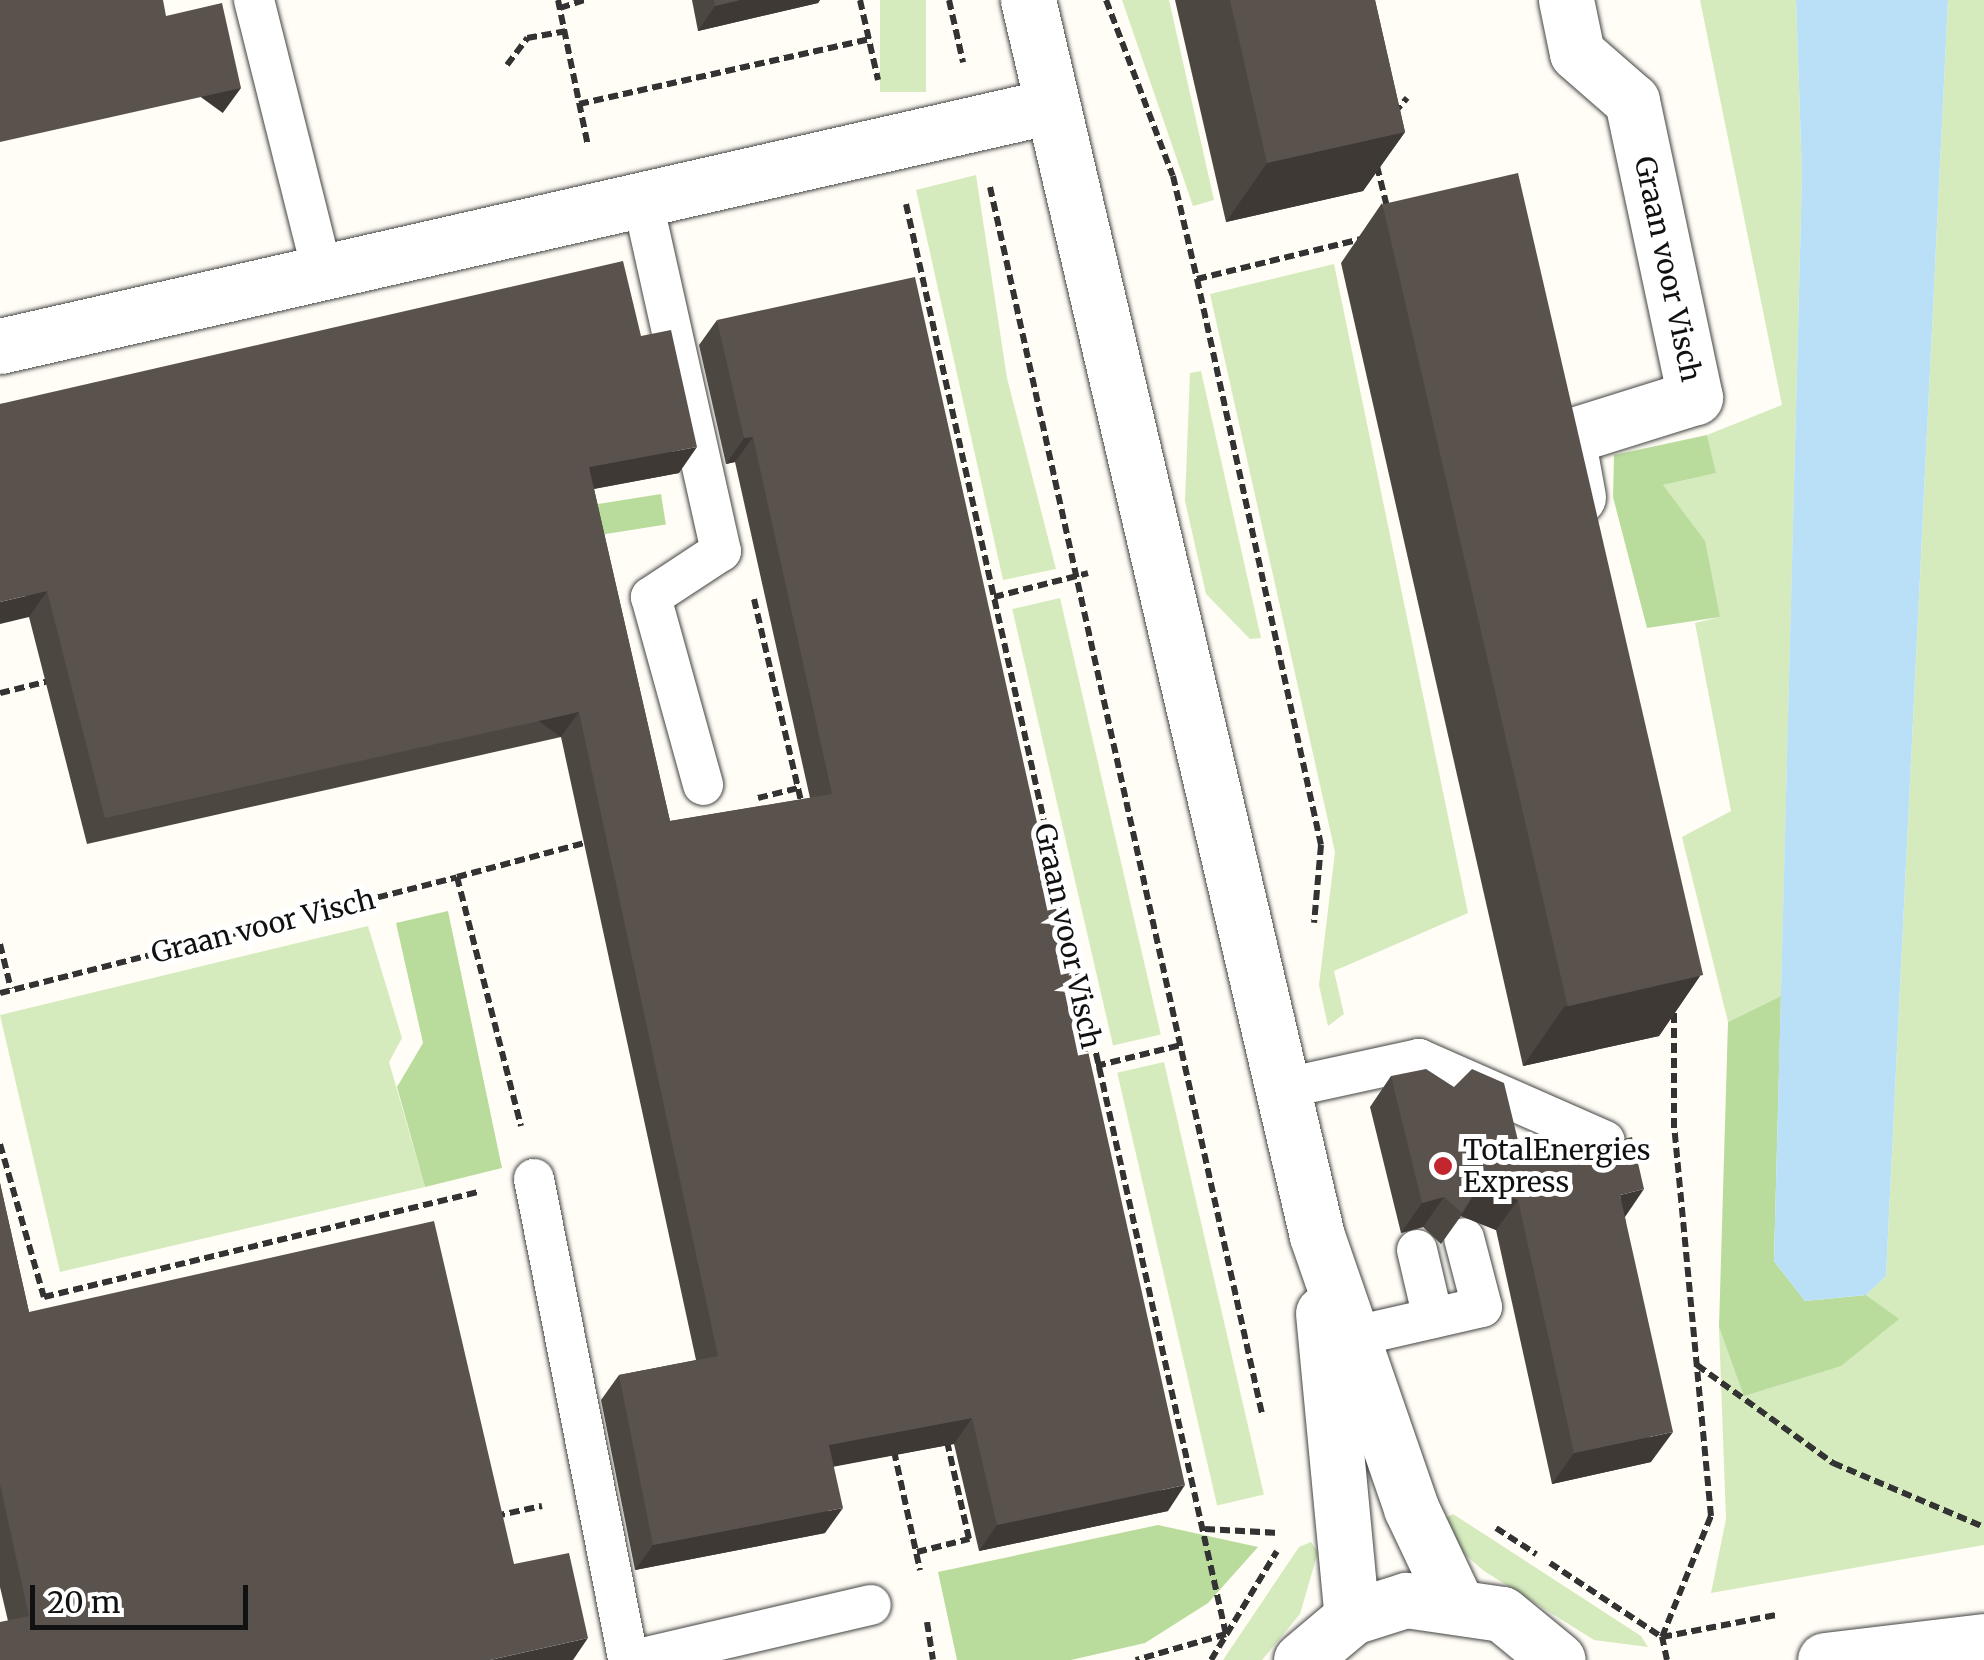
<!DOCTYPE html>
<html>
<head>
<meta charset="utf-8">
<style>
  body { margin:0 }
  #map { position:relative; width:1984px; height:1660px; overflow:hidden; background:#fffdf5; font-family:Merriweather,serif }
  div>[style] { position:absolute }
  .green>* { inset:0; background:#d5ebbd; transform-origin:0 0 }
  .forest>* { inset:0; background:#b9dc9c; transform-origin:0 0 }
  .water>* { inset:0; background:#b9e0f7 }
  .path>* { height:6px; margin-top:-3px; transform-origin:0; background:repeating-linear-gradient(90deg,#333 0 10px,transparent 0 15px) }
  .roads { filter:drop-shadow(0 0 2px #444) drop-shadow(0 0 2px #444) }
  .service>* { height:40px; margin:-20px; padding:0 20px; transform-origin:20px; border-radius:20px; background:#fff }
  .minor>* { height:55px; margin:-27.5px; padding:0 27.5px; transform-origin:27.5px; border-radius:27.5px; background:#fff }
  .tertiary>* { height:55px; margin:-27.5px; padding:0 27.5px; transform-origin:27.5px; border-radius:27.5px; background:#fff }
  .wall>* { inset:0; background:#4d4742 }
  .shaded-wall>* { inset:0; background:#3f3936; transform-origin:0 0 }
  .building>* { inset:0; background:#5a524d; transform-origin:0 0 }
  .dots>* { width:28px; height:28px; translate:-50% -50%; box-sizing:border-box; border:5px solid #fff; border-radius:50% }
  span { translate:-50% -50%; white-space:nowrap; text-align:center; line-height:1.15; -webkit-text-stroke:10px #fff; paint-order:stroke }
  .street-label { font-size:28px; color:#111 }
  .poi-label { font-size:28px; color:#111 }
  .left { translate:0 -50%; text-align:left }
  .scale { position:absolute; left:30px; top:1585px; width:218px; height:45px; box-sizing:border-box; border:5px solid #111; border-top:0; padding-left:12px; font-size:30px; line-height:35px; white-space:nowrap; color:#111; -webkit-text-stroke:8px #fff; paint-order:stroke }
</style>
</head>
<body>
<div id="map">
  <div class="green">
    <div style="left:880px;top:0;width:46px;height:92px"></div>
    <div style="clip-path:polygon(1122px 0,1169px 0,1214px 200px,1193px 206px)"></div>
    <div style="clip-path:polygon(1700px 0,1796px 0,1802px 175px,1781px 996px,1728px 1022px,1682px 837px,1731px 811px,1695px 623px,1720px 617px,1663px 485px,1715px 473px,1707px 435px,1782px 405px)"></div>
    <div style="clip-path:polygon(1948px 0,1984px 0,1984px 1545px,1711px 1593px,1726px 1519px,1719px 1327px,1745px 1395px,1898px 1319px,1866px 1295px,1886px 1276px)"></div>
    <div style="clip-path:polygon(976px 175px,1007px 378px,1056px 569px,1003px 580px,916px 190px)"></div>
    <div style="clip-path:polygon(1334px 264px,1468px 913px,1334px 971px,1344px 1014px,1328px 1026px,1319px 985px,1335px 852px,1210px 294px)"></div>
    <div style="clip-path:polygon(1201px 371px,1261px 638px,1250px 639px,1206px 594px,1185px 501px,1190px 373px)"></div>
    <div style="left:1060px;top:598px;width:448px;height:49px;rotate:77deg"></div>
    <div style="clip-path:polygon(368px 926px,402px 1038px,389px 1062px,425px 1187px,60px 1272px,0 1015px)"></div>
    <div style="left:1164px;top:1062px;width:444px;height:48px;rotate:77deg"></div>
    <div style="clip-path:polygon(1453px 1514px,1641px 1636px,1648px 1647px,1594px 1640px,1484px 1571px,1455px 1546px,1442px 1520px)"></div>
    <div style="clip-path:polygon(1311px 1542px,1318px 1552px,1300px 1614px,1262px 1660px,1223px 1660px,1299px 1547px)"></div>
  </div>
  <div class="forest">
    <div style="clip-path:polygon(1707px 435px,1716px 473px,1663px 485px,1705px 541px,1720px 617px,1647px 628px,1613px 497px,1614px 455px)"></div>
    <div style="left:661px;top:494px;width:31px;height:325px;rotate:81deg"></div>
    <div style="clip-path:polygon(448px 911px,502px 1168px,425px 1187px,397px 1087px,423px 1043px,396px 923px)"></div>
    <div style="clip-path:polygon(1781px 996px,1774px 1261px,1805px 1301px,1866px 1295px,1899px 1319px,1841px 1366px,1744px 1396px,1719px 1327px,1728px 1022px)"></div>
    <div style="clip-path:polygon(1158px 1525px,1258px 1547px,1208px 1603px,1145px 1643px,1071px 1660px,957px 1660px,938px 1572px)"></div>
  </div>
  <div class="water">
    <div style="clip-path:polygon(1796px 0,1948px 0,1886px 1276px,1866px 1295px,1805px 1301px,1774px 1261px,1802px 175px)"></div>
  </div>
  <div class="path">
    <div style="left:558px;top:0;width:149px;rotate:78.4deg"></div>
    <div style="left:860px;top:0;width:82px;rotate:77.3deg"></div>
    <div style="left:949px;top:0;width:64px;rotate:77.3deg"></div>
    <div style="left:1106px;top:0;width:188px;rotate:69.2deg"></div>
    <div style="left:1173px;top:176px;width:106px;rotate:76.9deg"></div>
    <div style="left:1197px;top:279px;width:579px;rotate:77.64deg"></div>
    <div style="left:1321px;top:845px;width:78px;rotate:95.1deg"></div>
    <div style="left:560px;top:8px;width:26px;rotate:-18deg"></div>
    <div style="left:507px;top:65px;width:34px;rotate:-53deg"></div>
    <div style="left:527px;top:38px;width:39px;rotate:-10deg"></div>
    <div style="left:579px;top:104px;width:297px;rotate:-12.6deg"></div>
    <div style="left:1394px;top:113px;width:20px;rotate:-49deg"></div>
    <div style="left:1377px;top:166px;width:42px;rotate:76.3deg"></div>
    <div style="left:990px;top:187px;width:1257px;rotate:77.5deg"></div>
    <div style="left:906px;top:204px;width:1465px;rotate:77.39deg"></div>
    <div style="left:1226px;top:1634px;width:94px;rotate:163.9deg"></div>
    <div style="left:1197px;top:279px;width:169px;rotate:-13.7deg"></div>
    <div style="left:994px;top:597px;width:97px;rotate:-14.3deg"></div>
    <div style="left:754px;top:599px;width:212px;rotate:76.9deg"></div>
    <div style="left:0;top:693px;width:55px;rotate:-13.8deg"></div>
    <div style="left:758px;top:798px;width:41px;rotate:-14deg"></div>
    <div style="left:457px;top:877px;width:139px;rotate:-15deg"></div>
    <div style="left:0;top:944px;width:46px;rotate:76.3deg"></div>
    <div style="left:0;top:993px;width:471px;rotate:-14.2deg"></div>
    <div style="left:457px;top:877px;width:257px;rotate:75.6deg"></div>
    <div style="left:1096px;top:1066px;width:88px;rotate:-13.9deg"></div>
    <div style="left:0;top:1144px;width:159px;rotate:74deg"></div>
    <div style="left:44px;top:1297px;width:447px;rotate:-13.6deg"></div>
    <div style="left:1697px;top:1365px;width:168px;rotate:35.8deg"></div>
    <div style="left:1833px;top:1463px;width:164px;rotate:23deg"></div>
    <div style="left:894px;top:1451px;width:122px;rotate:77.7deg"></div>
    <div style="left:495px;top:1516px;width:48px;rotate:-12deg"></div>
    <div style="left:1496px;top:1528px;width:48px;rotate:33deg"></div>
    <div style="left:1205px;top:1529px;width:73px;rotate:3.1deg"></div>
    <div style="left:917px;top:1552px;width:54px;rotate:-14deg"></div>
    <div style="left:969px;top:1539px;width:105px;rotate:-102.7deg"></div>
    <div style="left:1550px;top:1563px;width:134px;rotate:33.5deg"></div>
    <div style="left:927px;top:1622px;width:38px;rotate:81deg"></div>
    <div style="left:1662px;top:1637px;width:116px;rotate:-10.9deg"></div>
    <div style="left:1211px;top:1660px;width:127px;rotate:-58.8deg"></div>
    <div style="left:1667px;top:1660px;width:24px;rotate:-102deg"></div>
    <div style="left:1662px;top:1637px;width:131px;rotate:-68deg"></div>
    <div style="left:1711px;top:1516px;width:390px;rotate:-95.4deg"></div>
    <div style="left:1674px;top:1128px;width:120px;rotate:-90deg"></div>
  </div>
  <div class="roads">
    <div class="service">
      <div style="left:254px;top:0;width:274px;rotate:75.9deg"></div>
      <div style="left:642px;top:198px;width:362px;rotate:77.4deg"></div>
      <div style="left:721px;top:551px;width:84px;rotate:146.7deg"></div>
      <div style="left:651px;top:597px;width:195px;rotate:74.5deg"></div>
      <div style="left:1419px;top:1059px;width:203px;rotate:23.8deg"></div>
      <div style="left:1281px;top:1089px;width:141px;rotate:-12.3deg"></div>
      <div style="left:1419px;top:1059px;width:28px;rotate:75deg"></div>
      <div style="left:534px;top:1179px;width:490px;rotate:78.9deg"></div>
      <div style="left:1417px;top:1250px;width:70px;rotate:76.8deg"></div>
      <div style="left:1325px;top:1343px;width:161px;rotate:-12.9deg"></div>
      <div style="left:1482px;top:1307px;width:71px;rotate:-104.6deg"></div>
      <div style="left:634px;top:1660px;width:243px;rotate:-13.1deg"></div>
    </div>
    <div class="minor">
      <div style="left:1566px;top:0;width:54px;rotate:78.3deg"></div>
      <div style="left:1577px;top:53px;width:73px;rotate:41.1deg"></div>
      <div style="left:1632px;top:101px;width:303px;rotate:78deg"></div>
      <div style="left:1695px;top:397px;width:134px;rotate:162.6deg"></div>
      <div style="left:1567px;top:437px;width:61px;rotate:79.6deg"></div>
      <div style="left:0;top:346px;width:1078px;rotate:-12.86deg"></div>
    </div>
    <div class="tertiary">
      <div style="left:1028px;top:0;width:1269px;rotate:76.84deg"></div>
      <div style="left:1317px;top:1236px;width:288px;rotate:70.9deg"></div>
      <div style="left:1411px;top:1508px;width:103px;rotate:64.7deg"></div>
      <div style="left:1323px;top:1313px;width:305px;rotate:84.6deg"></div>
      <div style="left:1301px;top:1660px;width:67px;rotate:-40.1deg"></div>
      <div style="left:1352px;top:1617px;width:57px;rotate:-17.5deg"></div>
      <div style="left:1406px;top:1600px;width:97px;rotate:8.3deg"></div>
      <div style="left:1502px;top:1614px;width:72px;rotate:39.4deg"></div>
      <div style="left:1825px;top:1660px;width:160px;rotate:-6.8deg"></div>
    </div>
  </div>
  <div class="wall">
    <div style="clip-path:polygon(692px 0,820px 0,818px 3px,698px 31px)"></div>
    <div style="clip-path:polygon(1175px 0,1375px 0,1405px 132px,1363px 191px,1226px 222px)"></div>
    <div style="clip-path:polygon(1382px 203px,1700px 976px,1659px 1036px,1523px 1066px,1341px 263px)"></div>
    <div style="clip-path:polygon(717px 320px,1168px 1511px,979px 1551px,954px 1444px,834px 1466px,825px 1533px,635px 1570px,601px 1400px,619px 1375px,696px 1360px,561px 737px,87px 844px,29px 617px,0 404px,641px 336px,679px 473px,594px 489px,670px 821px,810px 798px,735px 462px,726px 464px,699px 345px)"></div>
    <div style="clip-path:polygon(1391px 1076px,1523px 1161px,1625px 1217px,1651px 1462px,1552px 1484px,1496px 1230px,1461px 1216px,1441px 1244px,1423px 1227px,1401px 1233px,1370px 1107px)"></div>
    <div style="clip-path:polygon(0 1183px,29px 1312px,514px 1564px,588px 1638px,8px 1621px,0 1587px)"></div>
  </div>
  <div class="shaded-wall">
    <div style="clip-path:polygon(740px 0,820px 0,818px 3px,698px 31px,715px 6px)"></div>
    <div style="left:241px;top:88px;width:31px;height:247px;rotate:126deg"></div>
    <div style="clip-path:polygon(1405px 132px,1363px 191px,1226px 222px,1267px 163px)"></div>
    <div style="clip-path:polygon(753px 437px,735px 462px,726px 464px,744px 438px)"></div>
    <div style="clip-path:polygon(697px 447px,679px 473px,571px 493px,589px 467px)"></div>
    <div style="clip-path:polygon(47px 591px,29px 617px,0 624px,0 602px)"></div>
    <div style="left:579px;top:712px;width:31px;height:486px;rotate:126deg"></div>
    <div style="clip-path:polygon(1700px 976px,1659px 1036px,1523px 1066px,1564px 1007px)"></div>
    <div style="clip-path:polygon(1480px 1184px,1518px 1200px,1496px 1230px,1461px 1216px)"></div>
    <div style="clip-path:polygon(1644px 1189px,1623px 1220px,1620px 1195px)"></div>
    <div style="clip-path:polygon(1444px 1197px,1423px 1227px,1401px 1233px,1422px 1203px)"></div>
    <div style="clip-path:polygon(972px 1418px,954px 1444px,811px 1471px,829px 1445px)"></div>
    <div style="clip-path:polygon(1673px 1432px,1651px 1462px,1552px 1484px,1574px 1453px)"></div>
    <div style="clip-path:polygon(1185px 1485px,1168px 1511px,979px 1551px,997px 1525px)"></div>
    <div style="clip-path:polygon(843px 1508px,825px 1533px,635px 1570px,653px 1545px)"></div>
    <div style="clip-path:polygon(588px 1638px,573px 1660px,490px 1660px)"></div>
  </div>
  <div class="building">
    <div style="clip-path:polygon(0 0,163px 0,166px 16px,222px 3px,241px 88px,0 142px)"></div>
    <div style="clip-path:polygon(714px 0,740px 0,715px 6px)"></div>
    <div style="clip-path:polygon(1230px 0,1375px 0,1405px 132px,1267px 163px)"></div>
    <div style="left:1518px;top:173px;width:823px;height:139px;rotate:77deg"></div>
    <div style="clip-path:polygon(623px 261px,641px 336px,671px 330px,697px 447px,589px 467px,670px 821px,832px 794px,753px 437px,744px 438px,717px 320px,915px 277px,1185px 1485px,997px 1525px,972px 1418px,829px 1445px,843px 1508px,653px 1545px,619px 1375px,718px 1356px,579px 712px,105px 818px,47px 591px,0 602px,0 404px)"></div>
    <div style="clip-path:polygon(1426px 1069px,1454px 1087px,1472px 1069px,1504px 1083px,1523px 1161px,1632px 1137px,1644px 1189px,1620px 1195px,1673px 1432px,1574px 1453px,1518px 1200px,1480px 1184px,1462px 1213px,1444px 1197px,1422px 1203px,1391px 1076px)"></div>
    <div style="clip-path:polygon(0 1183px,29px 1312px,434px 1221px,514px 1564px,569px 1553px,588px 1638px,490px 1660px,0 1660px,0 1622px,29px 1616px,0 1484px)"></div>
  </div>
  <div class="dots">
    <div style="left:1443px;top:1166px;background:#c4262e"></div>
  </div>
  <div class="street-label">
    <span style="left:1668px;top:269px;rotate:78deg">Graan voor Visch</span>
    <span style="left:263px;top:926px;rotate:-14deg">Graan voor Visch</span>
    <span style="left:1068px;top:936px;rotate:78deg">Graan voor Visch</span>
  </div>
  <div class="poi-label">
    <span class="left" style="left:1463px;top:1166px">TotalEnergies<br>Express</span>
  </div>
  <div class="scale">20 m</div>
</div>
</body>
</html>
